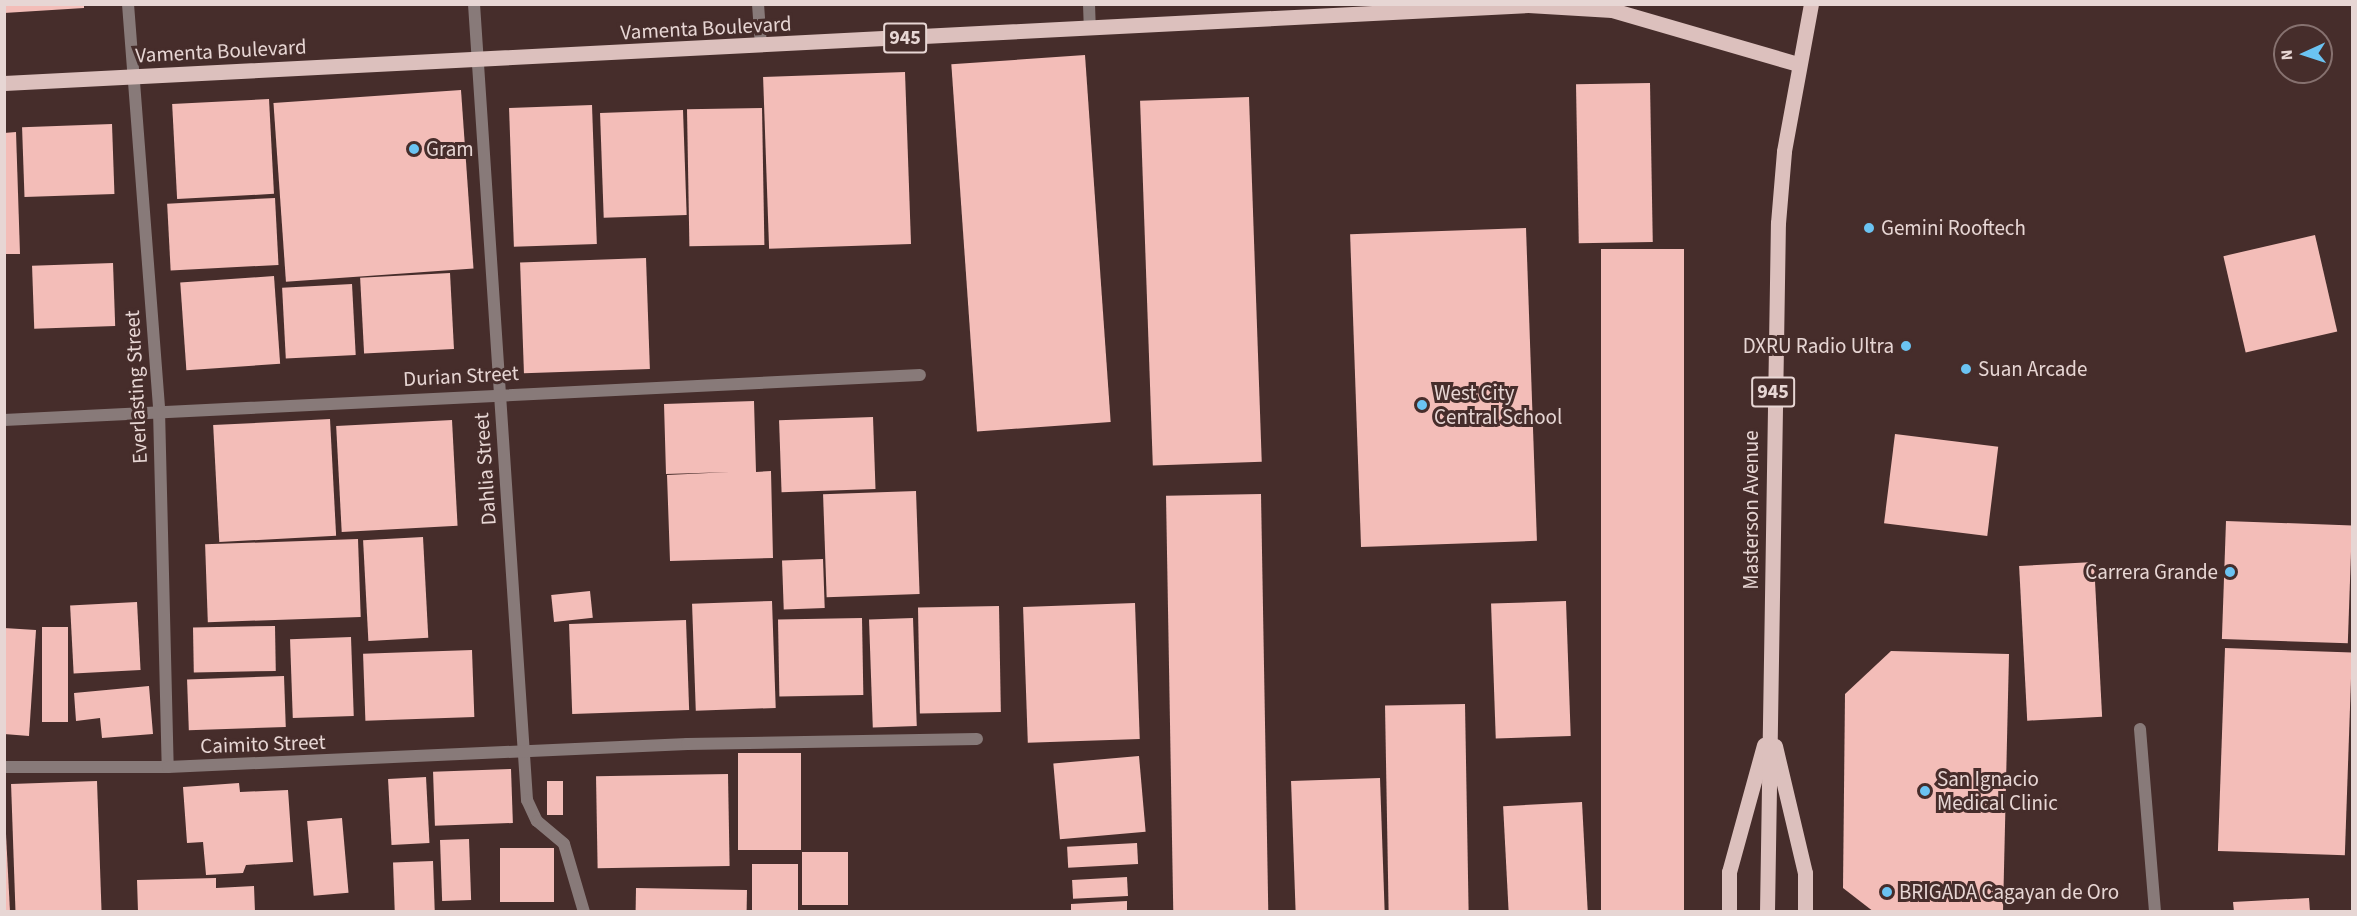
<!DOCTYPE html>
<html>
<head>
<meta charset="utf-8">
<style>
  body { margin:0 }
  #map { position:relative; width:2357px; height:916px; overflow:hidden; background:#462d2b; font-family:"Source Sans 3",sans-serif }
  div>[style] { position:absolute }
  .building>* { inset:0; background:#f3bdb8; transform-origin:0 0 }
  .lane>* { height:12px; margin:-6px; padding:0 6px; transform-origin:6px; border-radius:6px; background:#887a79 }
  .street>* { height:12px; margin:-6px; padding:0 6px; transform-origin:6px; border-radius:6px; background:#887a79 }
  .primary>* { height:15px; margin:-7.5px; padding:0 7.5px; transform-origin:7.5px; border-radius:7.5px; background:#dcc0bd }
  .dots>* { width:16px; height:16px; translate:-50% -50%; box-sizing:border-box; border:3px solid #462d2b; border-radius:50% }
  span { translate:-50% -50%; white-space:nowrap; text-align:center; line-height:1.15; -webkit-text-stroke:6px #462d2b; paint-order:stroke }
  .shield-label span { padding:2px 4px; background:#462d2b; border:2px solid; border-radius:4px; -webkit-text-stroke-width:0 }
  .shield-label { font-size:20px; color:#e7d6d4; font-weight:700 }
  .street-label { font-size:21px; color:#e7d6d4 }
  .poi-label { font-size:21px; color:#e7d6d4 }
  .left { translate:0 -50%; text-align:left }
  .right { translate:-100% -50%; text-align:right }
  .frame { position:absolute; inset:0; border:6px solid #e7d6d4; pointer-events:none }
  .north { position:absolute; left:2273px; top:24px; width:60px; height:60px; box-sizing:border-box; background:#462d2b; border:2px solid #86716f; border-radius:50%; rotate:267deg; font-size:16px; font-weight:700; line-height:24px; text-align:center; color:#e7d6d4 }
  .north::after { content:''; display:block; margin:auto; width:21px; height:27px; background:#6bc3f2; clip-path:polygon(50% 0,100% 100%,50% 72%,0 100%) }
</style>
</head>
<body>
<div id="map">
  <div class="building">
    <div style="clip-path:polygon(4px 5px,84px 5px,84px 8px,4px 13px)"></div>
    <div style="left:1085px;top:55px;width:368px;height:134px;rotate:86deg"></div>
    <div style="left:905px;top:72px;width:172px;height:142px;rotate:88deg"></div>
    <div style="left:1650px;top:83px;width:159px;height:74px;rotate:89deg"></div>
    <div style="left:461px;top:90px;width:179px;height:188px;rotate:86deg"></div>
    <div style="left:1249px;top:97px;width:365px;height:109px;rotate:88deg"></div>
    <div style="left:269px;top:99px;width:95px;height:97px;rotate:87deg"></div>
    <div style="left:592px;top:105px;width:139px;height:83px;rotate:88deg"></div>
    <div style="left:762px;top:108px;width:137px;height:75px;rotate:89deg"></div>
    <div style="left:683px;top:110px;width:105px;height:83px;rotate:88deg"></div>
    <div style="left:112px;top:124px;width:70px;height:90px;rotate:88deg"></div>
    <div style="clip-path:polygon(16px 132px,20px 254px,4px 254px,4px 133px)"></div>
    <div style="left:275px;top:198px;width:67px;height:108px;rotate:87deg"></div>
    <div style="left:1526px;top:228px;width:313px;height:176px;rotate:88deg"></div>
    <div style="left:2315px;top:235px;width:99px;height:94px;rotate:77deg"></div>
    <div style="left:1601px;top:249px;width:83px;height:663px"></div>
    <div style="left:646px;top:258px;width:111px;height:126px;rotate:88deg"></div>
    <div style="left:113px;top:263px;width:63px;height:81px;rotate:88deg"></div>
    <div style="left:450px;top:273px;width:76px;height:90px;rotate:87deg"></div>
    <div style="left:274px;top:276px;width:88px;height:94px;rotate:86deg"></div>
    <div style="left:352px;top:284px;width:71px;height:70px;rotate:87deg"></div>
    <div style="clip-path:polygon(754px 401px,756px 472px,771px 471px,773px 558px,670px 561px,667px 475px,730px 472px,666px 474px,664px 404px)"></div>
    <div style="left:873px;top:417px;width:72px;height:94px;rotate:88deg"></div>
    <div style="left:330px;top:419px;width:117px;height:117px;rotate:87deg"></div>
    <div style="left:452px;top:420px;width:106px;height:116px;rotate:87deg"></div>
    <div style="left:1895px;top:434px;width:104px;height:90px;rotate:7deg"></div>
    <div style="left:916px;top:491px;width:103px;height:93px;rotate:88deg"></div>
    <div style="left:1261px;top:494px;width:418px;height:95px;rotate:89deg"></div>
    <div style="left:2226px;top:521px;width:126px;height:118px;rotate:2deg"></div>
    <div style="left:423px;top:537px;width:101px;height:60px;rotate:87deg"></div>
    <div style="left:358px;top:539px;width:78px;height:153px;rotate:88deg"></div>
    <div style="left:823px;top:559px;width:49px;height:41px;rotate:88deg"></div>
    <div style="left:2094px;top:562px;width:155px;height:75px;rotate:87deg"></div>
    <div style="left:590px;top:591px;width:27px;height:39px;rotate:84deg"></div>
    <div style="left:772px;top:601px;width:107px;height:80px;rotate:88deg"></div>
    <div style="left:1566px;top:601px;width:135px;height:75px;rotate:88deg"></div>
    <div style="left:137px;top:602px;width:68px;height:67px;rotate:87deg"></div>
    <div style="left:1135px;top:603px;width:136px;height:112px;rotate:88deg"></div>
    <div style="left:999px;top:606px;width:106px;height:81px;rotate:89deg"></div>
    <div style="left:862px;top:618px;width:77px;height:84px;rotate:89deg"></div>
    <div style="left:913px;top:618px;width:108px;height:44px;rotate:88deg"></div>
    <div style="left:686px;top:620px;width:90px;height:117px;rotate:88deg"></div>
    <div style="left:275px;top:626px;width:45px;height:82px;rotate:89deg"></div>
    <div style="left:42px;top:627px;width:26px;height:95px"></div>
    <div style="clip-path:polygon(4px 628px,36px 630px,29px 736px,4px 734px)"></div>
    <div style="left:351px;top:637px;width:79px;height:61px;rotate:88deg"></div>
    <div style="left:2225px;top:648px;width:127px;height:203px;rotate:2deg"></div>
    <div style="left:472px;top:650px;width:67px;height:109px;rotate:88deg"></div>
    <div style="clip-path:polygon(1891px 651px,2009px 654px,2003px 912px,1874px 912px,1843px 888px,1845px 694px)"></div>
    <div style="left:284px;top:676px;width:51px;height:97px;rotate:88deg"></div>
    <div style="clip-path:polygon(149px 686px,153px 734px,102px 738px,100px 718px,76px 721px,74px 693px)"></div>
    <div style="left:1465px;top:704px;width:208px;height:80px;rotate:89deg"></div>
    <div style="left:738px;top:753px;width:63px;height:97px"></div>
    <div style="left:1139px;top:756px;width:76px;height:86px;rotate:85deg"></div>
    <div style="left:511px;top:769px;width:54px;height:78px;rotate:88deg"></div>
    <div style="left:728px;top:774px;width:92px;height:132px;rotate:89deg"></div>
    <div style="left:426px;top:777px;width:66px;height:38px;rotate:87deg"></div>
    <div style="left:1380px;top:778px;width:134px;height:89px;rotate:88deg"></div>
    <div style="left:97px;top:781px;width:131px;height:86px;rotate:88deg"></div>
    <div style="left:547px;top:781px;width:16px;height:34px"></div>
    <div style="clip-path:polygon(239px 783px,240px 792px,288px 790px,293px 862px,246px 865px,243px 873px,206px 875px,203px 842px,187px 843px,183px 787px)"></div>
    <div style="left:1582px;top:802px;width:110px;height:79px;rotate:87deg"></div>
    <div style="left:342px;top:818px;width:75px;height:35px;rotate:85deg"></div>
    <div style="clip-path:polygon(4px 834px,6px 834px,10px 912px,4px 912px)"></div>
    <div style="left:469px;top:839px;width:61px;height:29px;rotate:88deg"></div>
    <div style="left:1137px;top:843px;width:21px;height:70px;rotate:87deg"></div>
    <div style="left:500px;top:848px;width:54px;height:54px"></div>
    <div style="left:848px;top:852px;width:53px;height:46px;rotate:90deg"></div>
    <div style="left:433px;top:861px;width:51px;height:40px;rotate:88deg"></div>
    <div style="left:798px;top:864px;width:48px;height:46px;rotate:90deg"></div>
    <div style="left:1127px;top:877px;width:19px;height:55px;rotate:87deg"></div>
    <div style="clip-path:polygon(216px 878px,216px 888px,254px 886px,255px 912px,138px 912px,137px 880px)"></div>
    <div style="left:636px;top:888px;width:111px;height:24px;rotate:1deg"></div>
    <div style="clip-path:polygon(2309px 898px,2310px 912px,2234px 912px,2233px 902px)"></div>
    <div style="clip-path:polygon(1127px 901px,1127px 912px,1071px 912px,1071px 904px)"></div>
  </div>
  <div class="lane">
    <div style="left:2140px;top:729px;width:184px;rotate:85.3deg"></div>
  </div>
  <div class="street">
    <div style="left:128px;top:4px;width:407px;rotate:85.6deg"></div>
    <div style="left:159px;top:410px;width:357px;rotate:88.6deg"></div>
    <div style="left:474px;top:4px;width:798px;rotate:86.19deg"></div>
    <div style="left:527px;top:800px;width:23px;rotate:65deg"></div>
    <div style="left:537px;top:821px;width:35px;rotate:40deg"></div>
    <div style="left:564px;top:844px;width:71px;rotate:73.6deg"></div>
    <div style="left:758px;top:4px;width:42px;rotate:85.9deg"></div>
    <div style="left:1089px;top:4px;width:23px;rotate:88deg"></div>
    <div style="left:4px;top:420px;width:917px;rotate:-2.81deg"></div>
    <div style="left:4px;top:767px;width:164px"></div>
    <div style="left:168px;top:767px;width:520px;rotate:-2.54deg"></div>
    <div style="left:687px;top:744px;width:290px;rotate:-1deg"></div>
  </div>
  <div class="primary">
    <div style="left:4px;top:83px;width:1526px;rotate:-2.93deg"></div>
    <div style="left:1528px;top:5px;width:84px;rotate:3.4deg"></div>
    <div style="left:1612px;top:10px;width:194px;rotate:16.2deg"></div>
    <div style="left:1775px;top:746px;width:130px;rotate:76.7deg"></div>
    <div style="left:1805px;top:873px;width:39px;rotate:90deg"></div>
    <div style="left:1729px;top:912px;width:40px;rotate:-90deg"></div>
    <div style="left:1729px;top:872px;width:132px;rotate:-74.6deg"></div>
    <div style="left:1767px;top:912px;width:689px;rotate:-89.09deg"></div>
    <div style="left:1778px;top:223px;width:72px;rotate:-85.2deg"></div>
    <div style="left:1784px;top:151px;width:149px;rotate:-79.6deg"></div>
  </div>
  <div class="dots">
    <div style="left:414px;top:149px;background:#6bc3f2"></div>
    <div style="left:1869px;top:228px;background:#6bc3f2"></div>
    <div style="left:1906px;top:346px;background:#6bc3f2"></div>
    <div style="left:1966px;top:369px;background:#6bc3f2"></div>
    <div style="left:1422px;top:405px;background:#6bc3f2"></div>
    <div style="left:2230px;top:572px;background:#6bc3f2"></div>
    <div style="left:1925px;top:791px;background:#6bc3f2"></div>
    <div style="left:1887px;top:892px;background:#6bc3f2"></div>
  </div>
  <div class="shield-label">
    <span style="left:905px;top:38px">945</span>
    <span style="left:1773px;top:392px">945</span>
  </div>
  <div class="street-label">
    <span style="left:706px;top:28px;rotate:-3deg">Vamenta Boulevard</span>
    <span style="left:221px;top:51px;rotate:-3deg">Vamenta Boulevard</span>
    <span style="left:461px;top:376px;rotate:-3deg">Durian Street</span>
    <span style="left:136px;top:387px;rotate:-93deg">Everlasting Street</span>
    <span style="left:485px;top:469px;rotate:-94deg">Dahlia Street</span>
    <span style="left:1751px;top:510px;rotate:-90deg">Masterson Avenue</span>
    <span style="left:263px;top:744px;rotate:-2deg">Caimito Street</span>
  </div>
  <div class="poi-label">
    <span class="left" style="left:426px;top:149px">Gram</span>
    <span class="left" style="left:1881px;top:228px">Gemini Rooftech</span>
    <span class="right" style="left:1894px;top:346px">DXRU Radio Ultra</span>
    <span class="left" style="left:1978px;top:369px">Suan Arcade</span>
    <span class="left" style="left:1434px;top:405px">West City<br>Central School</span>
    <span class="right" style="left:2218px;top:572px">Carrera Grande</span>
    <span class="left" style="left:1937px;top:791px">San Ignacio<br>Medical Clinic</span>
    <span class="left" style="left:1899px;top:892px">BRIGADA Cagayan de Oro</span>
  </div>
  <div class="frame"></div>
  <div class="north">N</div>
</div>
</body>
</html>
